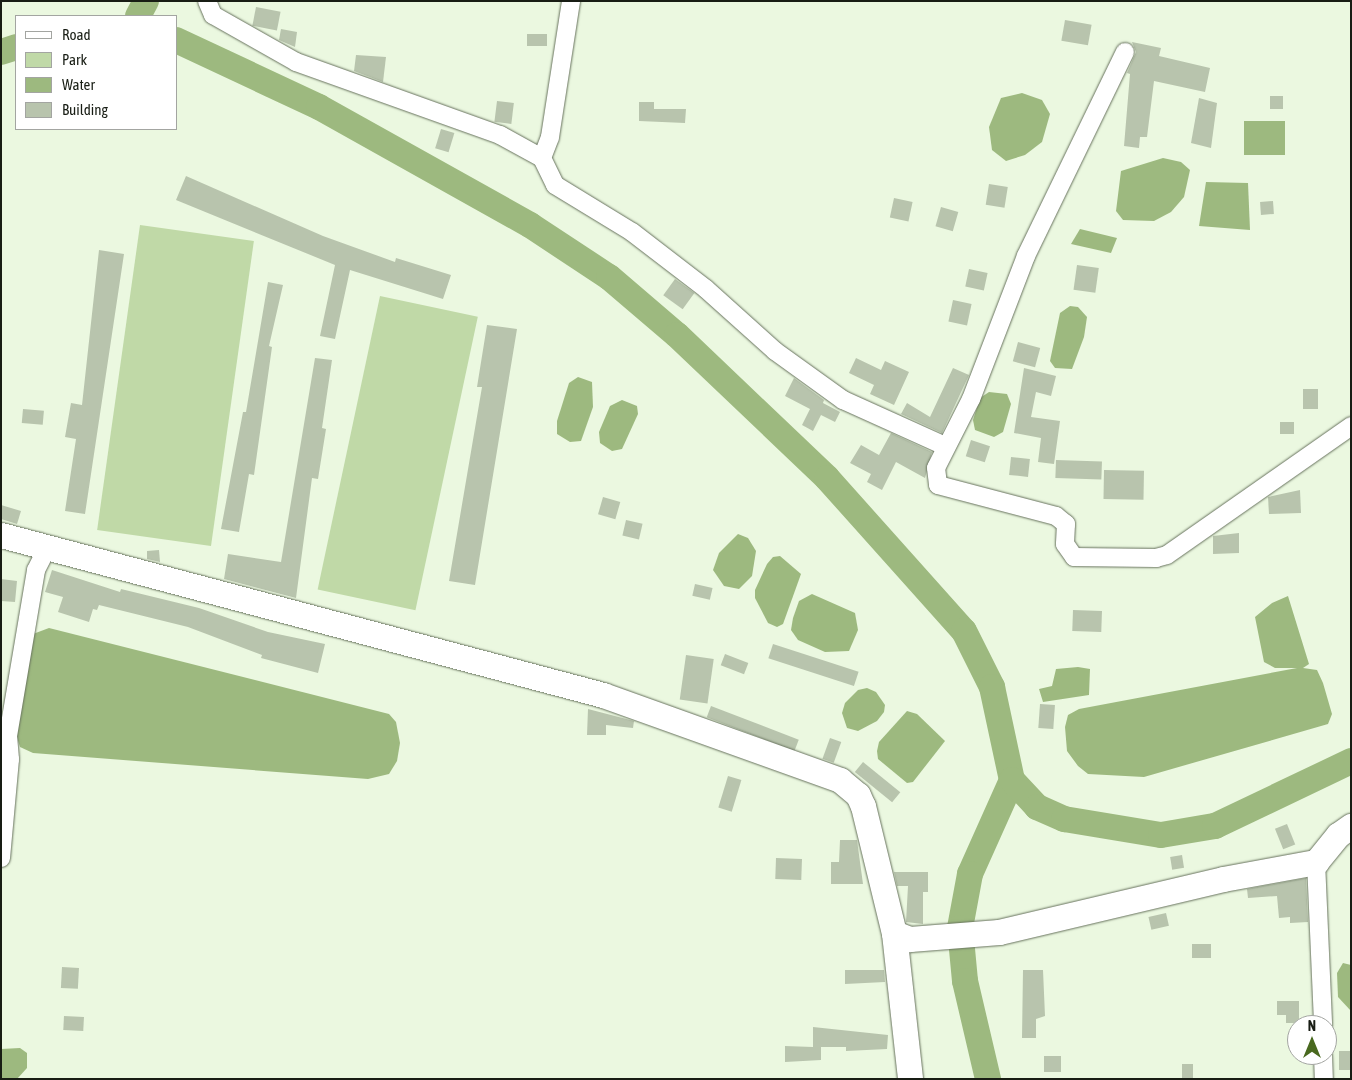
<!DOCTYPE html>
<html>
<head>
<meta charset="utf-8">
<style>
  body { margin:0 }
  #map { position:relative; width:1352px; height:1080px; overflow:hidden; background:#ebf8e0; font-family:"Asap Condensed",sans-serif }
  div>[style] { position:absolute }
  .green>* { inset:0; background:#c0d9a7; transform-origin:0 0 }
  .water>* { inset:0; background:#9db97f; transform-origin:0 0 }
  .river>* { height:26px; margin:-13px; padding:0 13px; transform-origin:13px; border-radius:13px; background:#9db97f }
  .building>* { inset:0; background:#b8c4ad; transform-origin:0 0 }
  .roads { filter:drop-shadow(0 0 1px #67725d) drop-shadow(0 0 1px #67725d) }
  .street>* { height:18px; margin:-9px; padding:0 9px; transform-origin:9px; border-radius:9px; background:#fff }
  .secondary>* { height:25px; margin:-12.5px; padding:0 12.5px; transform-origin:12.5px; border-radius:12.5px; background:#fff }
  span { translate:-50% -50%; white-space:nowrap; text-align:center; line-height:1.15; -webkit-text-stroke:4px #fff; paint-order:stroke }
  .frame { position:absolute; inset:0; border:2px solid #181d14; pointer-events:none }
  .legend { position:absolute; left:15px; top:15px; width:162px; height:115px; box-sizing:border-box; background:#fff; border:1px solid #a3a5a1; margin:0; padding:6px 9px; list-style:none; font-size:15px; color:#181d14 }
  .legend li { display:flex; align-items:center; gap:10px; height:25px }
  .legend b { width:25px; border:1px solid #a3a5a1 }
  .north { position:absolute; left:1287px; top:1015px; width:50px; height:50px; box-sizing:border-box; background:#fff; border:1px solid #a3a5a1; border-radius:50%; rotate:0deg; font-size:14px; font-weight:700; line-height:20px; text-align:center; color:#181d14 }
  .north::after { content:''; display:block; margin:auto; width:18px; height:22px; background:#49691f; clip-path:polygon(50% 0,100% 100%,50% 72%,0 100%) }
</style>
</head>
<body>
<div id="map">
  <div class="green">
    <div style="left:140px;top:225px;width:115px;height:308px;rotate:8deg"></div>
    <div style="left:380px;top:296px;width:100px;height:300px;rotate:12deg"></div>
  </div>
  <div class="water">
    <div style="clip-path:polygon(1022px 93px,1042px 100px,1050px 114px,1042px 142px,1025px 155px,1006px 161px,992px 150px,989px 127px,1001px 98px)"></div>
    <div style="left:1244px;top:121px;width:41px;height:34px"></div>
    <div style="clip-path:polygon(1163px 158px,1181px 162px,1190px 170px,1184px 197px,1171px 212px,1154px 221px,1123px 220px,1116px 211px,1121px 171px)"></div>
    <div style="clip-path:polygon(1206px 182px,1248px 183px,1250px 230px,1199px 226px)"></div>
    <div style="clip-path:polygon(1080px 229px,1117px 238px,1111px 253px,1071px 244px)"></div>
    <div style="clip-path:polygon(1070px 306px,1078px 307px,1087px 317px,1084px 337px,1072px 369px,1055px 368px,1050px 361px,1060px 313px)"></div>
    <div style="clip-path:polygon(578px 377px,592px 382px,593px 407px,581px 441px,570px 442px,557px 434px,557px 421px,569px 383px)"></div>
    <div style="clip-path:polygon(989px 392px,1007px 394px,1011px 404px,1003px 432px,994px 437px,975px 430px,973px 420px,980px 398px)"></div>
    <div style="clip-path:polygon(622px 400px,637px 406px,638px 414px,622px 449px,612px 451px,600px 443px,599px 432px,610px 406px)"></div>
    <div style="clip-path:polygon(738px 534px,748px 538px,756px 551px,752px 576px,739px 589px,724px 586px,713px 570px,719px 553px)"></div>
    <div style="clip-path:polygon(780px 556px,801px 574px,783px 624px,777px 627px,768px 623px,755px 598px,755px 590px,767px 564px,773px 557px)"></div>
    <div style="clip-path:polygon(812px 594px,855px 613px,858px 630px,849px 651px,825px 652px,798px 640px,791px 630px,793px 618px,799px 601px)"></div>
    <div style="clip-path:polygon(1288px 596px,1309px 664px,1303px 668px,1317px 670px,1323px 683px,1332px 714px,1328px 724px,1144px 777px,1088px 774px,1078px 766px,1067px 751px,1065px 727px,1068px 715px,1079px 709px,1297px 668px,1275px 668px,1264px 662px,1255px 617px,1272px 603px)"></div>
    <div style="clip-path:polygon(49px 628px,389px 714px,396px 722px,400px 743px,397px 761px,389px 774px,368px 779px,33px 753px,20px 747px,16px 734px,33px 634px)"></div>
    <div style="clip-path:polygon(1078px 667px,1090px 669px,1089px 695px,1043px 702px,1039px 689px,1052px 686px,1056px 669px)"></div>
    <div style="clip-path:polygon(867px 688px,876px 692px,885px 705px,884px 712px,877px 721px,858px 731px,847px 728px,842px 713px,845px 703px,858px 690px)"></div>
    <div style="clip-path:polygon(907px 711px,917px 714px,945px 741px,913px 782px,907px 783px,878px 759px,877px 751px,879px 742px)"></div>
    <div style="clip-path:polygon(1343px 963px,1351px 965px,1351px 1011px,1338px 997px,1337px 973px)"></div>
    <div style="clip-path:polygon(20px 1048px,27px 1053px,27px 1068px,17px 1079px,1px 1079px,1px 1049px)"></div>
  </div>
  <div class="river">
    <div style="left:138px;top:16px;width:17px;rotate:-62deg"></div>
    <div style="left:176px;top:40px;width:158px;rotate:25.1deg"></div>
    <div style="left:319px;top:107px;width:242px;rotate:29.2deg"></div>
    <div style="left:530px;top:225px;width:95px;rotate:33.4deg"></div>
    <div style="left:609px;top:277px;width:89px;rotate:40.5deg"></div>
    <div style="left:677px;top:335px;width:207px;rotate:43.6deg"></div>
    <div style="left:827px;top:478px;width:205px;rotate:48.2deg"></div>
    <div style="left:964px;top:631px;width:63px;rotate:63.4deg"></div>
    <div style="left:992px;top:687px;width:95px;rotate:77.9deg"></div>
    <div style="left:1012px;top:780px;width:103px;rotate:114.1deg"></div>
    <div style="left:970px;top:874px;width:55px;rotate:100.5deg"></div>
    <div style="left:960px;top:928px;width:53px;rotate:84.6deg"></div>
    <div style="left:965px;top:981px;width:101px;rotate:76.8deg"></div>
    <div style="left:1px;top:52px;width:16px;rotate:-18deg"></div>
    <div style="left:1012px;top:780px;width:37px;rotate:47deg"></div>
    <div style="left:1037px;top:807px;width:30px;rotate:24deg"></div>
    <div style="left:1064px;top:819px;width:98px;rotate:9.4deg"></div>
    <div style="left:1161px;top:835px;width:55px;rotate:-9.5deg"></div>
    <div style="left:1215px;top:826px;width:151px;rotate:-25.5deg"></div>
  </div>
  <div class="building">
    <div style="left:256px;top:7px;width:25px;height:19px;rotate:11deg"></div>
    <div style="left:1065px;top:20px;width:27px;height:21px;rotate:10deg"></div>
    <div style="clip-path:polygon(281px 29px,297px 32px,295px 47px,279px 40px)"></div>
    <div style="left:527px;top:34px;width:20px;height:12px"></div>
    <div style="clip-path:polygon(1132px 42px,1161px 48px,1159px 56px,1210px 68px,1205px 92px,1154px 81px,1147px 137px,1140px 137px,1139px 148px,1124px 146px,1130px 74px,1127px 73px,1136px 52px)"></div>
    <div style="clip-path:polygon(356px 55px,386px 57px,383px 82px,354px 71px)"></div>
    <div style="left:1283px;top:96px;width:13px;height:13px;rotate:90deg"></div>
    <div style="clip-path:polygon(1199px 98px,1217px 103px,1211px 148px,1191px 143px)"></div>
    <div style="left:497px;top:101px;width:17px;height:21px;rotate:7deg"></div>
    <div style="clip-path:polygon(639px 102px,654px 102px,654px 109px,686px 109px,685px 123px,639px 121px)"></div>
    <div style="left:441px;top:129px;width:14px;height:20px;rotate:17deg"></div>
    <div style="clip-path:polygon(186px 176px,323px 236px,395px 262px,396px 258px,451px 275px,443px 299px,350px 270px,335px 339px,320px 336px,335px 265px,176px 200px)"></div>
    <div style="left:989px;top:184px;width:19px;height:21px;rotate:9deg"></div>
    <div style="left:894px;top:198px;width:19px;height:20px;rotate:12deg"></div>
    <div style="left:1273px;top:201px;width:13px;height:13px;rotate:86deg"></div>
    <div style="left:941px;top:207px;width:18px;height:20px;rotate:16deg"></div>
    <div style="clip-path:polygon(99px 250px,124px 254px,85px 514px,65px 511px,76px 439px,65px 437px,71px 403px,82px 405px)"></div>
    <div style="left:1077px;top:265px;width:22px;height:25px;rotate:8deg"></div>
    <div style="left:969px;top:269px;width:19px;height:18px;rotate:12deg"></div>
    <div style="left:675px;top:279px;width:24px;height:20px;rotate:36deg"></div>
    <div style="clip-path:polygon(268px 282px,283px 285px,269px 346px,272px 347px,254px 475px,249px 474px,239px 532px,221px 529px,243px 412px,246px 412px)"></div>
    <div style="left:953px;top:300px;width:19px;height:22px;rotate:12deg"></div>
    <div style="clip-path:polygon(487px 325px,517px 329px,475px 585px,449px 581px,482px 387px,477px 387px)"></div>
    <div style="left:1018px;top:342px;width:23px;height:20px;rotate:15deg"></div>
    <div style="clip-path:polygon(315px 358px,332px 360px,322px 428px,326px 429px,318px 479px,312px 478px,296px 598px,224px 579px,228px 554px,281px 562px)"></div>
    <div style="clip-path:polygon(856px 358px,881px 370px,885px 361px,909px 372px,894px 405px,870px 394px,874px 385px,849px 373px)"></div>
    <div style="clip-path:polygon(953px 368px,969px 375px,942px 433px,901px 414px,907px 403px,930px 417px)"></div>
    <div style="clip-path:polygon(1024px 368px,1056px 376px,1051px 396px,1036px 392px,1031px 417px,1060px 421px,1054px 464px,1038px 462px,1041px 438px,1014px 433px)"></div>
    <div style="clip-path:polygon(794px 378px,824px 400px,823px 403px,840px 412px,835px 422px,821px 415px,813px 431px,802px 425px,810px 409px,785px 396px)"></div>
    <div style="left:1303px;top:389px;width:15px;height:20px"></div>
    <div style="left:23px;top:409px;width:21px;height:14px;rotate:5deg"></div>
    <div style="left:1280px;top:422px;width:14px;height:12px"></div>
    <div style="clip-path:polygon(891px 433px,932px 452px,925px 478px,896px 462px,882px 490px,867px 482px,871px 474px,850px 463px,861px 445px,879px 455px)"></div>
    <div style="left:971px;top:440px;width:20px;height:17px;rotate:18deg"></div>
    <div style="left:1011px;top:457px;width:19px;height:18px;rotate:6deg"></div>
    <div style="left:1056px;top:460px;width:46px;height:18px;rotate:2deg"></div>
    <div style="left:1104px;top:470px;width:40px;height:29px;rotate:1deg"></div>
    <div style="clip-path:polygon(1300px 490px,1301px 513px,1269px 514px,1268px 497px)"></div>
    <div style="left:603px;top:497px;width:18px;height:18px;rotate:16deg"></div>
    <div style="clip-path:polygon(1px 505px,21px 511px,17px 524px,1px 519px)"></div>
    <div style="left:626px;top:520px;width:17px;height:16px;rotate:13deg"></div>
    <div style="clip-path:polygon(1239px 533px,1239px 553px,1213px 554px,1213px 536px)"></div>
    <div style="clip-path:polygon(159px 550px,160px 562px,147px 559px,147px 551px)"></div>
    <div style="clip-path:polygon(52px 570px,120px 592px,121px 589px,199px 608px,268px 632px,325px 644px,318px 673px,261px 658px,262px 655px,188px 627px,99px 605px,97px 610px,93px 609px,89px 622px,58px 612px,63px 597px,45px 592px)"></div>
    <div style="clip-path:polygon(1px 579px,17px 581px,15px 602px,1px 601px)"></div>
    <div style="left:695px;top:584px;width:18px;height:12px;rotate:13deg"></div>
    <div style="left:1073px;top:610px;width:29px;height:21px;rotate:2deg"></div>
    <div style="left:773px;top:644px;width:90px;height:15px;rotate:18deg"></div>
    <div style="left:725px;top:654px;width:25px;height:12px;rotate:21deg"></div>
    <div style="left:686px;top:655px;width:28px;height:45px;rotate:8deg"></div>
    <div style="left:1040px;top:704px;width:15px;height:24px;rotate:4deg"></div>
    <div style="left:711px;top:706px;width:94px;height:12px;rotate:21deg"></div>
    <div style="clip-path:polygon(588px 709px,634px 721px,633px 728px,606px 725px,606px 735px,587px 735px)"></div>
    <div style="left:830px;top:738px;width:12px;height:22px;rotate:20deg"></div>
    <div style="left:863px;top:762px;width:48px;height:13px;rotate:39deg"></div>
    <div style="left:728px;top:776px;width:14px;height:33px;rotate:17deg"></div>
    <div style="left:1287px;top:824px;width:22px;height:13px;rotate:68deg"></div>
    <div style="clip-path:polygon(840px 840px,857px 840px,863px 884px,831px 884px,831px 862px,839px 862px)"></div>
    <div style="left:1182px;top:855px;width:13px;height:12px;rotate:81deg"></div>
    <div style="left:776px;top:858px;width:26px;height:21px;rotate:2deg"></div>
    <div style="clip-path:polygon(894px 872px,928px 872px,928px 892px,923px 892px,923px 924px,906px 922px,908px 886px,897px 886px)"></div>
    <div style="clip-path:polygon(1306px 878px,1308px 922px,1290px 923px,1290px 917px,1279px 918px,1277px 896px,1248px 898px,1247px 889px)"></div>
    <div style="left:1166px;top:913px;width:13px;height:18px;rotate:77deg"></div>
    <div style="left:1192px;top:944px;width:19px;height:14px"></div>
    <div style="left:62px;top:967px;width:17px;height:21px;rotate:3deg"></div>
    <div style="clip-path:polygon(845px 970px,884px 970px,885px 982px,845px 984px)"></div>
    <div style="clip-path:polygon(1023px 970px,1043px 970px,1045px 1016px,1036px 1019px,1036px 1038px,1022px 1038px)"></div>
    <div style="clip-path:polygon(1277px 1001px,1299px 1001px,1299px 1023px,1286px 1023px,1286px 1015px,1277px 1015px)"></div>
    <div style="left:64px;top:1016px;width:20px;height:14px;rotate:3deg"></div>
    <div style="clip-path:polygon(813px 1027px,888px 1035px,887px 1049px,846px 1051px,846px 1047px,821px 1047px,821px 1060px,785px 1062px,785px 1046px,813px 1047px)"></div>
    <div style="left:1339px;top:1051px;width:12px;height:19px"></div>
    <div style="left:1044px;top:1056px;width:17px;height:16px"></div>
    <div style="left:1182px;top:1064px;width:11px;height:15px"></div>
  </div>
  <div class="roads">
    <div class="street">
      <div style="left:207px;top:1px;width:15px;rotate:67deg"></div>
      <div style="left:213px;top:15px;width:95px;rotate:29.5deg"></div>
      <div style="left:296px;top:62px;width:217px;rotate:19.7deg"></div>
      <div style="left:500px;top:135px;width:48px;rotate:28.7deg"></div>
      <div style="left:542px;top:158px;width:30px;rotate:64deg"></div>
      <div style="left:555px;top:185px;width:90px;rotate:31.4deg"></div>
      <div style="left:632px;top:232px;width:93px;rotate:37.6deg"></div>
      <div style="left:706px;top:289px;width:93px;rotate:41.9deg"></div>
      <div style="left:775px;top:351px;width:84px;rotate:35.8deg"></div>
      <div style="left:843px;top:400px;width:112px;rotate:24.3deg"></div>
      <div style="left:1125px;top:52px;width:227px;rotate:115.9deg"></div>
      <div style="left:1026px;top:256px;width:153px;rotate:111deg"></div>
      <div style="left:971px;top:399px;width:77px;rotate:116.9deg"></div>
      <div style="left:936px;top:468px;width:17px;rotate:83deg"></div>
      <div style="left:938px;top:485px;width:122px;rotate:14.7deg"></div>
      <div style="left:1056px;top:516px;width:13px;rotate:39deg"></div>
      <div style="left:1066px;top:524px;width:20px;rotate:93deg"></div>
      <div style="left:1065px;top:544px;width:16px;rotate:55deg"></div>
      <div style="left:1074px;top:557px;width:82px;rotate:0.7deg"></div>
      <div style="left:1156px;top:558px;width:11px;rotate:-15deg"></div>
      <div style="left:1167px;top:555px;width:225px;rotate:-35deg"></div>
      <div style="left:542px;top:158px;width:22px;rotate:-69deg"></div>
      <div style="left:550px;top:137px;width:138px;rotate:-81.2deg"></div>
      <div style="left:1px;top:858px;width:99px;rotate:-84.8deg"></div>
      <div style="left:10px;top:759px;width:23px;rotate:-95deg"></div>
      <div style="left:8px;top:736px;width:168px;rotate:-80.4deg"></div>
      <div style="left:36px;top:570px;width:25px;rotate:-63deg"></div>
      <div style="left:1316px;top:862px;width:163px;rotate:87.5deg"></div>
      <div style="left:1323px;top:1055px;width:24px;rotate:88deg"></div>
    </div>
    <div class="secondary">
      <div style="left:1px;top:535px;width:623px;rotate:14.88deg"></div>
      <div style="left:603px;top:695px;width:252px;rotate:19.7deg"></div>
      <div style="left:840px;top:780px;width:23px;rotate:40deg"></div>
      <div style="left:858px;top:795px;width:12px;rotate:66deg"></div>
      <div style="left:863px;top:806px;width:131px;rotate:76.3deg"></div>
      <div style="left:894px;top:933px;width:17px;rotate:21deg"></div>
      <div style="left:910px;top:939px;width:89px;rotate:-4.5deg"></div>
      <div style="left:999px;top:932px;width:230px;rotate:-13.3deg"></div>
      <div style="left:1223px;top:879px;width:95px;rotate:-10.4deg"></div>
      <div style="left:1316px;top:862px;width:35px;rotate:-51deg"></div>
      <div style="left:1338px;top:835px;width:16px;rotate:-35deg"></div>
      <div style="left:894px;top:933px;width:147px;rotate:83.7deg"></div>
    </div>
  </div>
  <div class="frame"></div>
  <ul class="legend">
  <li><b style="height:6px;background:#fff"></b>Road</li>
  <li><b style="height:14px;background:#c0d9a7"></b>Park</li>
  <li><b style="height:14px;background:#9db97f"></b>Water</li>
  <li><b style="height:14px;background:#b8c4ad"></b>Building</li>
  </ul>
  <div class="north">N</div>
</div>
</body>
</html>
